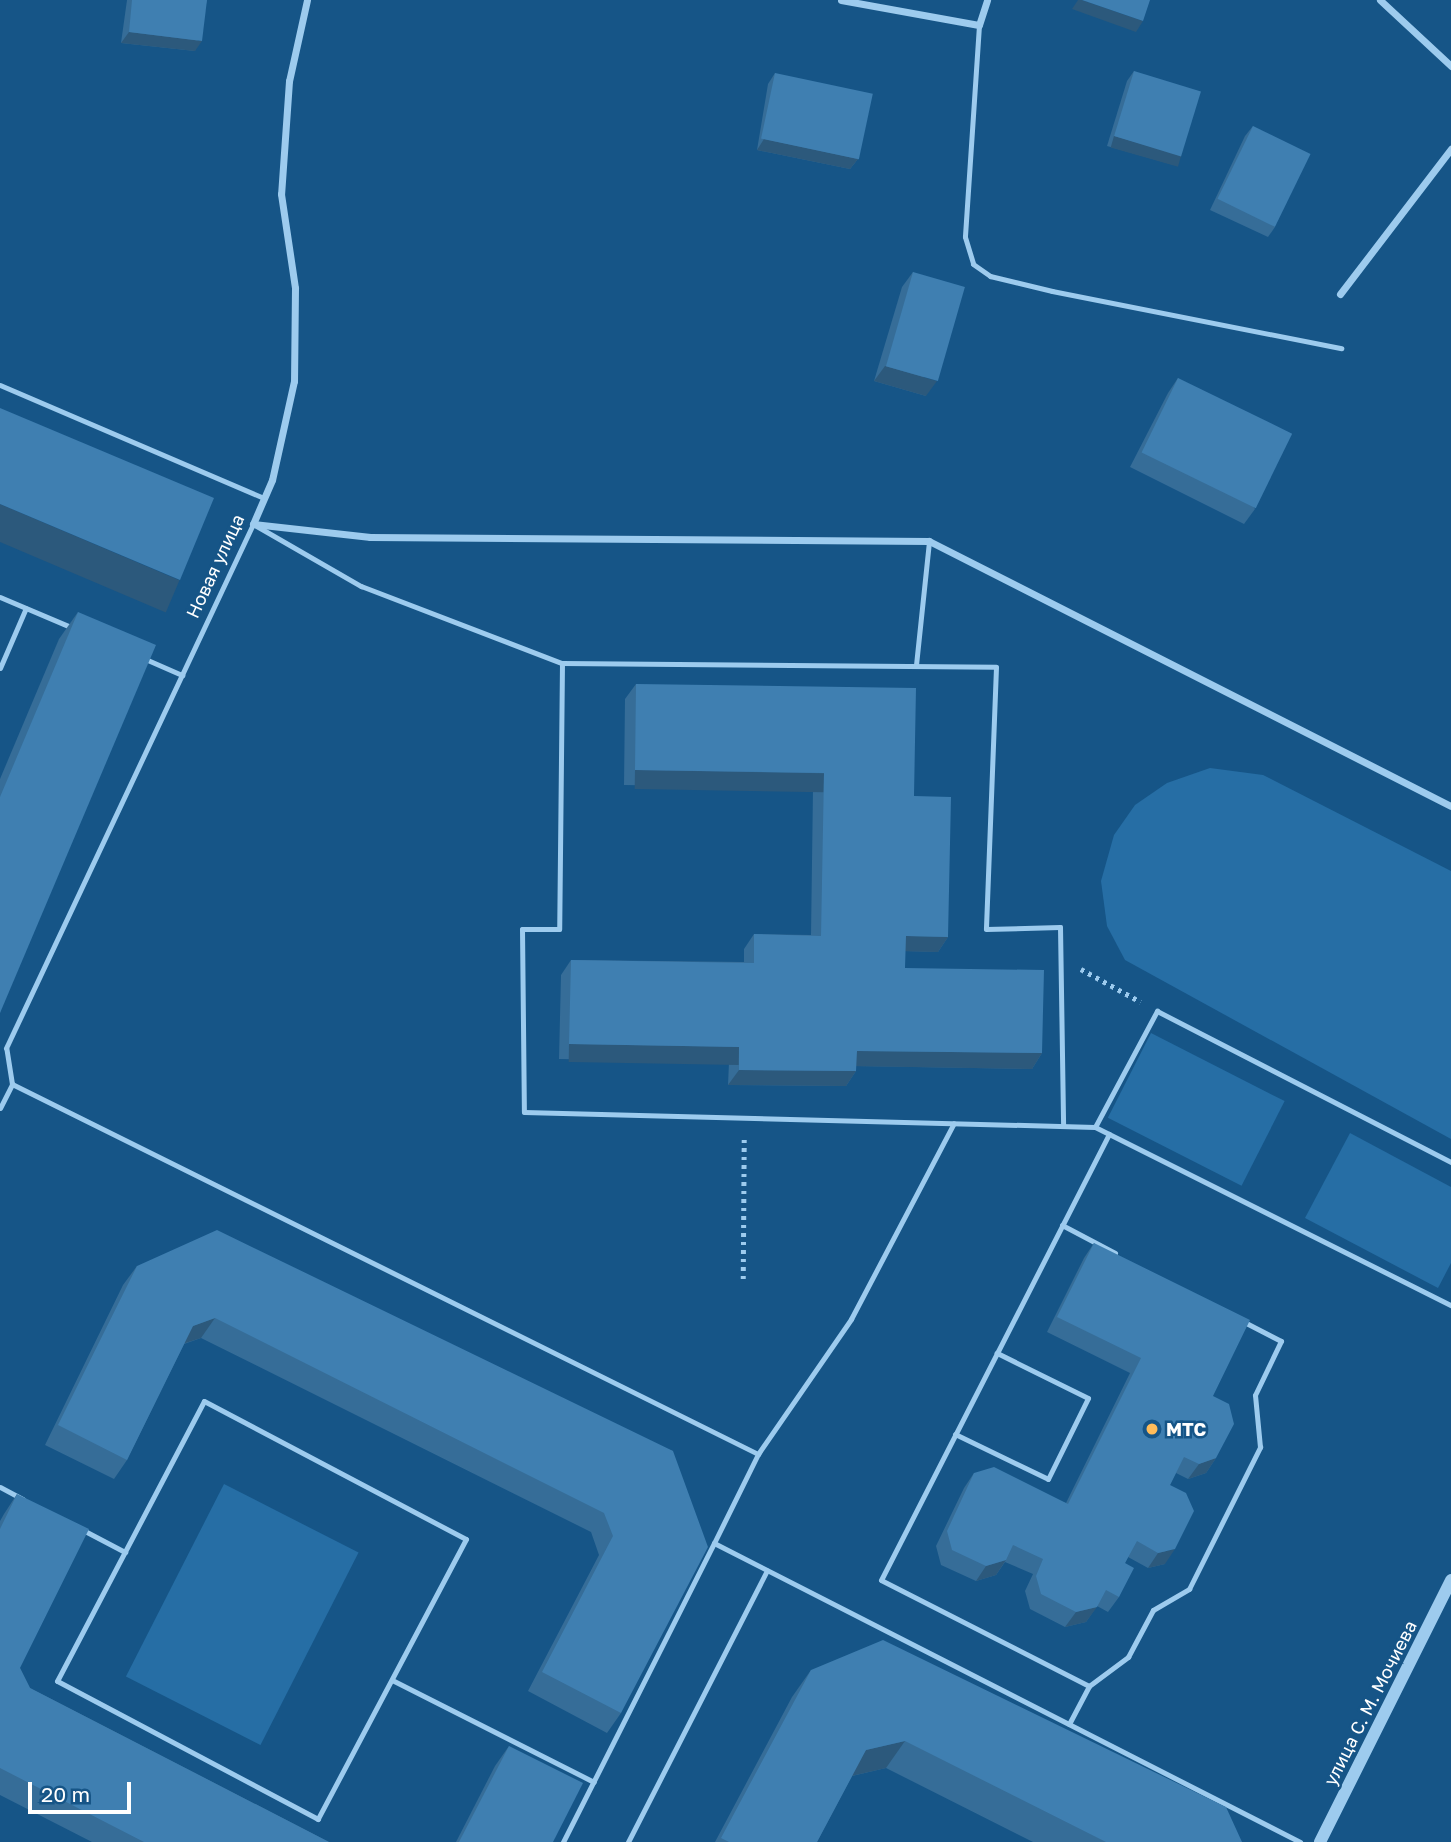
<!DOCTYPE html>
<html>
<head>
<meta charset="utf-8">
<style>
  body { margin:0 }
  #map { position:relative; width:1451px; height:1842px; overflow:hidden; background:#165587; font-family:"Golos Text",sans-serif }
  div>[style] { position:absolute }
  .green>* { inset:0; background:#266ea5; transform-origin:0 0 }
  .path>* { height:4.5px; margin-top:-2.25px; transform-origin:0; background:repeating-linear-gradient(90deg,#9dcbee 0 3.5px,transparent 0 8.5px) }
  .service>* { height:5px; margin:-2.5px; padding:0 2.5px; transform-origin:2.5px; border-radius:2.5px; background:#9dcbee }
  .minor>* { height:7px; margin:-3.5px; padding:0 3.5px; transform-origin:3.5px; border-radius:3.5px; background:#9dcbee }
  .tertiary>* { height:12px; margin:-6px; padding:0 6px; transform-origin:6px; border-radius:6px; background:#9dcbee }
  .wall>* { inset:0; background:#366d98 }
  .shaded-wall>* { inset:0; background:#2c597c; transform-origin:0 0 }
  .building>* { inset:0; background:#3f7fb1; transform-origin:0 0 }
  .dots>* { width:19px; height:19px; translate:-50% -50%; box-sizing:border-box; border:4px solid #165587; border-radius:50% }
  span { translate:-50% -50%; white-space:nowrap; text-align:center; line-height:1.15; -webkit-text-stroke:5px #165587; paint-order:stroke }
  .street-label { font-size:18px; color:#fff }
  .poi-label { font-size:18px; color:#fff; font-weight:700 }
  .left { translate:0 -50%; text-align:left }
  .scale { position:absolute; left:28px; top:1782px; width:103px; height:32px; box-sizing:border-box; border:4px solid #fff; border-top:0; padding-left:9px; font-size:21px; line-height:24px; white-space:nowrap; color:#fff; -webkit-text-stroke:5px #165587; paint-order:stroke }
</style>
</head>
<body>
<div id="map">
  <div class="green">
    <div style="clip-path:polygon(1210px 768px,1263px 775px,1451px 871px,1451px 1139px,1125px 960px,1107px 926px,1101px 881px,1114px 835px,1135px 805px,1167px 783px)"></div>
    <div style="left:1151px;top:1033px;width:150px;height:95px;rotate:27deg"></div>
    <div style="clip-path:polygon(1350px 1133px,1451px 1187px,1451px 1263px,1438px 1288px,1305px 1218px)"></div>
    <div style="left:224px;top:1484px;width:151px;height:216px;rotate:27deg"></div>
  </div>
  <div class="path">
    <div style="left:1081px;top:969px;width:68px;rotate:28.8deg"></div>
    <div style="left:743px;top:1279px;width:143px;rotate:-89.6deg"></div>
  </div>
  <div class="service">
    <div style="left:979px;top:25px;width:212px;rotate:93.8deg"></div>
    <div style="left:965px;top:237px;width:28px;rotate:73deg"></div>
    <div style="left:973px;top:264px;width:21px;rotate:35deg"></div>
    <div style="left:990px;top:276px;width:64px;rotate:13.6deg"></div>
    <div style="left:1052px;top:291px;width:295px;rotate:11.2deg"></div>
    <div style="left:0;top:385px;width:287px;rotate:23.2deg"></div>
    <div style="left:0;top:597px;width:79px;rotate:23deg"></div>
    <div style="left:143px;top:658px;width:43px;rotate:23.6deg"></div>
    <div style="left:562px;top:663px;width:266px;rotate:90.6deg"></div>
    <div style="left:559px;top:929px;width:37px;rotate:180deg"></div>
    <div style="left:522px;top:929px;width:183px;rotate:89.4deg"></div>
    <div style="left:524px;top:1112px;width:571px;rotate:1.5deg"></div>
    <div style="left:1095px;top:1127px;width:398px;rotate:26.6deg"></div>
    <div style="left:916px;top:665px;width:125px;rotate:-84deg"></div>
    <div style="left:0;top:668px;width:65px;rotate:-66.6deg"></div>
    <div style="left:12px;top:1084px;width:833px;rotate:26.38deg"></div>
    <div style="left:758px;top:1454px;width:99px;rotate:116.3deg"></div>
    <div style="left:714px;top:1543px;width:658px;rotate:27.03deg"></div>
    <div style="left:0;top:1108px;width:27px;rotate:-63deg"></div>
    <div style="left:12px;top:1084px;width:36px;rotate:-99deg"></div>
    <div style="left:6px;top:1048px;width:579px;rotate:-64.76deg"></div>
    <div style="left:253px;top:524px;width:125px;rotate:29.9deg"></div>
    <div style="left:361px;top:586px;width:215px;rotate:21deg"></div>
    <div style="left:562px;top:663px;width:434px;rotate:0.5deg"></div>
    <div style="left:996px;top:667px;width:262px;rotate:92.2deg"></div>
    <div style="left:986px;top:929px;width:74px;rotate:-1.5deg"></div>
    <div style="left:1060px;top:927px;width:199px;rotate:89.1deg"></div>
    <div style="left:1095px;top:1127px;width:132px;rotate:-61.9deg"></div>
    <div style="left:1157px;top:1011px;width:331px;rotate:27.2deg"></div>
    <div style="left:1062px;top:1225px;width:60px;rotate:27.8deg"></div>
    <div style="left:204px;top:1401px;width:296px;rotate:27.8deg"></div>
    <div style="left:466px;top:1539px;width:317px;rotate:117.9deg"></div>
    <div style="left:318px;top:1819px;width:295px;rotate:-152.1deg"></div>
    <div style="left:57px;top:1681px;width:316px;rotate:-62.3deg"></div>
    <div style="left:955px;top:1434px;width:103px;rotate:25.8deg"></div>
    <div style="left:1048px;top:1479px;width:90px;rotate:-63.7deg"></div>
    <div style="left:1088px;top:1398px;width:102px;rotate:-153.7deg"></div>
    <div style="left:758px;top:1454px;width:164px;rotate:-55.4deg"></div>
    <div style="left:851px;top:1319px;width:221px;rotate:-62.3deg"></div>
    <div style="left:0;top:1487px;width:26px;rotate:28deg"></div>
    <div style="left:81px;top:1529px;width:50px;rotate:27.6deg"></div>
    <div style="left:392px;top:1680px;width:226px;rotate:26.8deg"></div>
    <div style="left:1089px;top:1686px;width:49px;rotate:-36.6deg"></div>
    <div style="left:1128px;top:1657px;width:53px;rotate:-62deg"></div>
    <div style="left:1153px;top:1610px;width:42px;rotate:-30.3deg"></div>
    <div style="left:1189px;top:1589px;width:159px;rotate:-63.4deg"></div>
    <div style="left:1260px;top:1447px;width:52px;rotate:-95.5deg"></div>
    <div style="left:1255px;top:1395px;width:60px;rotate:-64.3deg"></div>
    <div style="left:1281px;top:1341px;width:42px;rotate:-152.8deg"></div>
    <div style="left:1069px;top:1724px;width:43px;rotate:-62.2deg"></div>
    <div style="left:1089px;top:1686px;width:233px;rotate:-153deg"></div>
    <div style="left:881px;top:1580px;width:501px;rotate:-62.92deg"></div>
    <div style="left:563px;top:1842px;width:335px;rotate:-63.2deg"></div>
    <div style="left:628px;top:1842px;width:305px;rotate:-62.9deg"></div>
  </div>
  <div class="minor">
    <div style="left:307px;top:0;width:83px;rotate:102.5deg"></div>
    <div style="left:289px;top:81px;width:113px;rotate:94deg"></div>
    <div style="left:281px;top:194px;width:95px;rotate:81.5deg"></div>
    <div style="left:295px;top:288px;width:93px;rotate:90.6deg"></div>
    <div style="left:294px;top:381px;width:101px;rotate:102.5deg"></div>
    <div style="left:272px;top:480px;width:48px;rotate:113.4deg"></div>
    <div style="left:253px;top:524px;width:118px;rotate:6.3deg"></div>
    <div style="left:370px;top:537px;width:559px;rotate:0.41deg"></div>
    <div style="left:929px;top:541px;width:585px;rotate:26.92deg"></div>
    <div style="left:841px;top:0;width:140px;rotate:10.3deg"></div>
    <div style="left:979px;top:25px;width:26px;rotate:-72deg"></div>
    <div style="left:1380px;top:0;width:97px;rotate:42.9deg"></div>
    <div style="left:1340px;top:294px;width:183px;rotate:-52.6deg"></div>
  </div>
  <div class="tertiary">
    <div style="left:1320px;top:1842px;width:293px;rotate:-63.4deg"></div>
  </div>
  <div class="wall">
    <div style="clip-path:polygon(127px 0,207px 0,195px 51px,121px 43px)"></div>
    <div style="clip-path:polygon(1134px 71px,1174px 165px,1107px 146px,1127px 81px)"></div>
    <div style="clip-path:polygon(775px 73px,858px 159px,850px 169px,757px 150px,768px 84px)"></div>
    <div style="clip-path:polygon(1253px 126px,1275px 227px,1268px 237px,1210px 210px,1245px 136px)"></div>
    <div style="clip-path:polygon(913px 272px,926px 396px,874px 381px,902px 287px)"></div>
    <div style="clip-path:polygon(1178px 378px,1255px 509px,1244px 524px,1130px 467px,1168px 393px)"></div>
    <div style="clip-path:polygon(78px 612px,0 1013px,0 779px,59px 639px)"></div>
    <div style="clip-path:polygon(636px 684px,914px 796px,948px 937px,938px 952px,905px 951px,905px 968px,1042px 1053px,1032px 1069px,856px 1066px,856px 1071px,846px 1086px,728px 1085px,729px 1062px,559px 1059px,561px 975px,571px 960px,744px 962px,744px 949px,754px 934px,811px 935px,813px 788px,624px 785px,625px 699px)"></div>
    <div style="clip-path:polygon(1094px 1243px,1213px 1396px,1216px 1458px,1206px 1473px,1188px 1479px,1176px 1473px,1170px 1485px,1165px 1564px,1148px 1568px,1128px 1557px,1125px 1563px,1119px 1597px,1108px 1612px,1097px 1606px,1086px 1622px,1065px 1627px,1030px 1609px,1025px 1591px,1033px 1574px,1005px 1562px,996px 1575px,976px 1581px,941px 1565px,936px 1546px,964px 1488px,974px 1473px,1066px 1503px,1130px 1373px,1047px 1332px,1084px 1258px)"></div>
    <div style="clip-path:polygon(137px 1266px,673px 1451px,621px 1713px,607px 1733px,528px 1691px,599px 1555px,591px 1532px,201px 1338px,184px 1344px,127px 1460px,114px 1479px,45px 1445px,123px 1285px)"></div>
    <div style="clip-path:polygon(17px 1494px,20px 1668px,30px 1688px,329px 1842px,92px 1842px,0 1795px,0 1521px,4px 1514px)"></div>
    <div style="clip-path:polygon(811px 1670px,1242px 1842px,1033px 1842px,886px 1768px,852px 1776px,817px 1842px,715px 1842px,792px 1697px)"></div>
    <div style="clip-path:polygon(509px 1746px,553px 1842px,456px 1842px,495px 1766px)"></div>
  </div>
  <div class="shaded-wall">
    <div style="clip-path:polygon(1078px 0,1082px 0,1143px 21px,1136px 32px,1072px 9px)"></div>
    <div style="clip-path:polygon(129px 32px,202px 41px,195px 51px,121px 43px)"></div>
    <div style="left:1114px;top:136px;width:70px;height:12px;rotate:16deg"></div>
    <div style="clip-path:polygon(764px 139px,858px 159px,850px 169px,757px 150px)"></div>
    <div style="clip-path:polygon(885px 366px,937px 381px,926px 396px,874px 381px)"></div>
    <div style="left:0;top:504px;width:195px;height:35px;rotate:23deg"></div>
    <div style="left:635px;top:770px;width:189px;height:19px;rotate:1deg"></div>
    <div style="clip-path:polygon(906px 936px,948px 937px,938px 952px,895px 951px)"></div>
    <div style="left:569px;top:1044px;width:170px;height:18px;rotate:1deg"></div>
    <div style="clip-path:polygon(857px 1051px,1042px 1053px,1032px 1069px,846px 1066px)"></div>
    <div style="clip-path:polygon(739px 1070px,856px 1071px,846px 1086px,728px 1085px)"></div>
    <div style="clip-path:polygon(215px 1318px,201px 1338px,179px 1345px,193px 1326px)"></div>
    <div style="clip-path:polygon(1216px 1458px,1206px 1473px,1188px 1479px,1199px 1464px)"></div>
    <div style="clip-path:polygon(1175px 1549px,1165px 1564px,1148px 1568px,1158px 1553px)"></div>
    <div style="clip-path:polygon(1006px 1560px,996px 1575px,976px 1581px,986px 1566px)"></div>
    <div style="clip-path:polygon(1097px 1607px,1086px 1622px,1065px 1627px,1076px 1612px)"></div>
    <div style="clip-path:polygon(905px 1741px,886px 1768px,847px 1777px,866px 1750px)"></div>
  </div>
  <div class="building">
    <div style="clip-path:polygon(132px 0,207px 0,202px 41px,129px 32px)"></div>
    <div style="clip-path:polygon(1082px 0,1150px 0,1143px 21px)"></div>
    <div style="left:1134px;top:71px;width:70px;height:68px;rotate:17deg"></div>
    <div style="left:775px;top:73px;width:100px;height:67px;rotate:12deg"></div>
    <div style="left:1253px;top:126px;width:64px;height:81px;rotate:26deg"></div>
    <div style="left:913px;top:272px;width:54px;height:98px;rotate:16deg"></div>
    <div style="left:1178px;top:378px;width:127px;height:83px;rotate:26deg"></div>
    <div style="clip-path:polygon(0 408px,214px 498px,180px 580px,0 504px)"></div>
    <div style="clip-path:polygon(78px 612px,156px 645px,0 1013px,0 797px)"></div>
    <div style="clip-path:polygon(636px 684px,916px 688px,914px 796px,951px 797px,948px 937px,906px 936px,905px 968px,1044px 970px,1042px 1053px,857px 1051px,856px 1071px,739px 1070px,739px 1047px,569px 1044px,571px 960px,754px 963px,754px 934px,821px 936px,824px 773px,635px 770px)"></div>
    <div style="clip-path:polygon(217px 1230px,673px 1451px,708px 1547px,621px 1713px,542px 1672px,613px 1536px,604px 1513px,215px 1318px,193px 1326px,127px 1460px,58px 1425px,137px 1266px)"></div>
    <div style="clip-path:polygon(1094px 1243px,1250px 1320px,1213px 1396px,1229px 1404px,1234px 1424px,1216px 1458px,1199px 1464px,1184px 1457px,1170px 1485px,1186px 1493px,1194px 1511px,1175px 1549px,1158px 1553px,1137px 1541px,1125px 1563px,1134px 1568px,1119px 1597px,1106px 1590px,1097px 1607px,1076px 1612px,1041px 1594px,1036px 1576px,1043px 1559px,1013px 1545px,1006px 1560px,986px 1566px,952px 1550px,947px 1531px,974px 1473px,994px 1467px,1068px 1504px,1141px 1358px,1057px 1317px)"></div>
    <div style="clip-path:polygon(17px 1494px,89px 1529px,20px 1668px,30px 1688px,329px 1842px,144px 1842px,0 1768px,0 1529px)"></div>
    <div style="clip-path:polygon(883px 1640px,1226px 1807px,1242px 1842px,1106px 1842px,905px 1741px,866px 1750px,817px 1842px,729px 1842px,721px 1838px,811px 1670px)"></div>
    <div style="clip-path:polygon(509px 1746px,583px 1783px,553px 1842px,459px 1842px)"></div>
  </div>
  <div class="dots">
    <div style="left:1152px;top:1429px;background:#ffbc5a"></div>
  </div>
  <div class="street-label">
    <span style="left:215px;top:566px;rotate:-65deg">Новая улица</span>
    <span style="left:1370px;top:1703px;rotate:-63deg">улица С. М. Мочиева</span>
  </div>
  <div class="poi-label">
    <span class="left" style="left:1166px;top:1429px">МТС</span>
  </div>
  <div class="scale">20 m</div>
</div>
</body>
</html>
